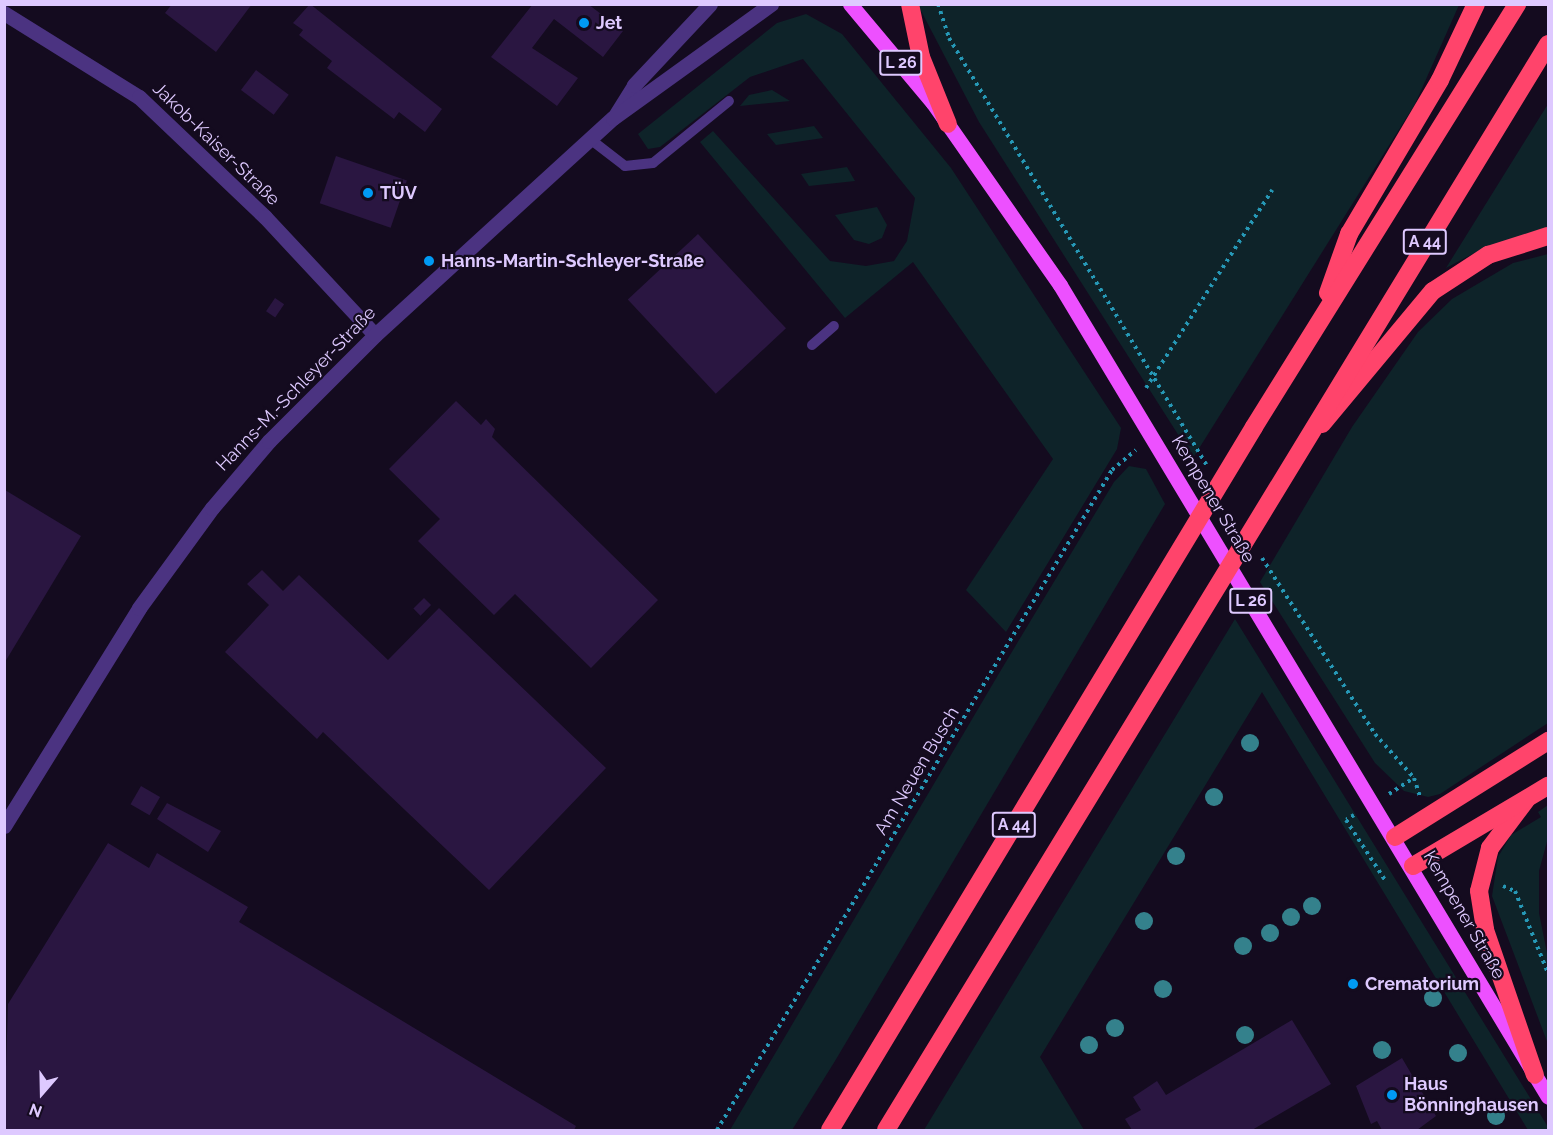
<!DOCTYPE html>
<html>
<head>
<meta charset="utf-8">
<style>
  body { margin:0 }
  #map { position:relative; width:1553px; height:1135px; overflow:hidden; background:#140b1f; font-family:Raleway,sans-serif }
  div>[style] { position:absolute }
  .green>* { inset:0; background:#0e2329 }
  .building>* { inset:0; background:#2a1641; transform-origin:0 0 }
  .path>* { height:4px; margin-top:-2px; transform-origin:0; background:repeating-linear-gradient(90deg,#2698b6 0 3px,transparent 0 7.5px) }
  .service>* { height:10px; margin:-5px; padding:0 5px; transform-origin:5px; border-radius:5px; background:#4b3381 }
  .minor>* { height:15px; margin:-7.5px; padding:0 7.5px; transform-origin:7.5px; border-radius:7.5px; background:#4b3381 }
  .primary>* { height:15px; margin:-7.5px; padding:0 7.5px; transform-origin:7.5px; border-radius:7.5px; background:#ed50ff }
  .motorway>* { height:18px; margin:-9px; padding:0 9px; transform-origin:9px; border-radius:9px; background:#ff446b }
  .trees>* { width:18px; height:18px; margin:-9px; border-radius:50%; background:#34818c }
  .dots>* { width:16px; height:16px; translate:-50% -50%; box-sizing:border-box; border:3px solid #140b1f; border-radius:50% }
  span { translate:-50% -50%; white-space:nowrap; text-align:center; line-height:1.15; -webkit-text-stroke:4.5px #140b1f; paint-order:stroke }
  .shield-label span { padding:2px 4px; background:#140b1f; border:2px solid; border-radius:4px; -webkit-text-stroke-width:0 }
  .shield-label { font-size:16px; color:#dec9ff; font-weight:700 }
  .poi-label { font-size:18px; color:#dec9ff; font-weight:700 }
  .left { translate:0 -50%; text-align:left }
  .street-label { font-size:18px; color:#dec9ff }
  .frame { position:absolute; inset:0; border:6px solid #dec9ff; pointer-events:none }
  .north { position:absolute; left:12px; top:1063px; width:60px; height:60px; -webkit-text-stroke:4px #140b1f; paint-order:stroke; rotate:200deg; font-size:16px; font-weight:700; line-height:24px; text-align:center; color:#dec9ff }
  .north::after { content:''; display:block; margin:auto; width:21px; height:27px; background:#dec9ff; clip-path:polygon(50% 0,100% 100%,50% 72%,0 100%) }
</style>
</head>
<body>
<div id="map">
  <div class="green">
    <div style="clip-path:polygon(918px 5px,1459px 5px,1415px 104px,1193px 458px,979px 122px)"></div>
    <div style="clip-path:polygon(806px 14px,842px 34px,951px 168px,1121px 428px,1117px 449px,1006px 632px,966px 590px,1053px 459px,913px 262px,845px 318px,700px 142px,713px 131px,830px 261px,866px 266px,894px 261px,907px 241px,915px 198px,803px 59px,750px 77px,660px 147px,648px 149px,638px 134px,777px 23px)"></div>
    <div style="clip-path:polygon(772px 90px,790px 101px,740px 106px,749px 95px)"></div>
    <div style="clip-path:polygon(1548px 104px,1548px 227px,1482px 249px,1446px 268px)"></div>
    <div style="clip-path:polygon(814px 126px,823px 138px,776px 145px,767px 134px)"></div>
    <div style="clip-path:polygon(847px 167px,855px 181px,809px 186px,801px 174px)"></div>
    <div style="clip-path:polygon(877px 207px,887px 225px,882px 238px,869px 244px,854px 240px,835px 215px)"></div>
    <div style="clip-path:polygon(1548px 254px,1548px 723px,1440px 794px,1428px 797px,1404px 791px,1375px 763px,1260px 582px,1352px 427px,1418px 332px,1452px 299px,1513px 263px)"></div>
    <div style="clip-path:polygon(1129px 466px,1146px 469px,1165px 504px,835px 1061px,792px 1130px,730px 1130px,1001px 670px,1114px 482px)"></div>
    <div style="clip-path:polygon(1235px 619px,1548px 1127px,1548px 1130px,1528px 1130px,1262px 692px,1040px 1057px,1084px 1130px,924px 1130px)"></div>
    <div style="clip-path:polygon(1548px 805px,1548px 838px,1539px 871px,1539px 913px,1548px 958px,1548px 1044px,1492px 896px,1498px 857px,1511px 835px,1541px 817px,1538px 812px)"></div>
  </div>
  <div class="building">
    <div style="clip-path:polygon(172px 4px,252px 4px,216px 52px,165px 13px)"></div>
    <div style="clip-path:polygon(310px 4px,442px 109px,425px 132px,399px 112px,394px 119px,327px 68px,332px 61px,299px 35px,303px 30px,293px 23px)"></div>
    <div style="clip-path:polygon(533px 4px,588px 4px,623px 31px,603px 57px,554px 19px,532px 48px,578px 78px,557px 106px,491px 57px)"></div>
    <div style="left:256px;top:70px;width:41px;height:25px;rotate:37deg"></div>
    <div style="left:336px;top:156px;width:75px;height:50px;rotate:19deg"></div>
    <div style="left:698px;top:234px;width:129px;height:96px;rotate:47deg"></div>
    <div style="left:275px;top:298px;width:11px;height:16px;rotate:34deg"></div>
    <div style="clip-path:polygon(456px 401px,481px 425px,486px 419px,495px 429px,492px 437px,658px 600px,591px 668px,515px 594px,494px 615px,418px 541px,440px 519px,389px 469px)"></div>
    <div style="clip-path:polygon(5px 490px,81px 536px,5px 662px)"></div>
    <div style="clip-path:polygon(262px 570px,283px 591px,299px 575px,388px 660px,439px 608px,606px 768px,489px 890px,323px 732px,317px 739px,225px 652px,269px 605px,247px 584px)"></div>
    <div style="left:424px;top:598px;width:10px;height:15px;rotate:45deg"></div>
    <div style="left:141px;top:786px;width:22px;height:21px;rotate:30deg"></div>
    <div style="clip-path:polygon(167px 803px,221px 831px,208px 852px,157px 819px)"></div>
    <div style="clip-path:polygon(108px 843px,149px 868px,157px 853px,248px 907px,239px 922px,576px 1126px,574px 1130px,4px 1130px,8px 1004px)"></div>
    <div style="clip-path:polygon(1292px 1020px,1331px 1084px,1252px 1130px,1132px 1130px,1125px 1119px,1141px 1110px,1133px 1097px,1157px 1081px,1166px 1095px)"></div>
    <div style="clip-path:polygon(1402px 1058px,1436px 1116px,1417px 1130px,1382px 1130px,1377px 1121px,1371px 1124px,1356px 1086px)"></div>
  </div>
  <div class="path">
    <div style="left:938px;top:4px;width:36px;rotate:72deg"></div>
    <div style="left:949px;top:38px;width:498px;rotate:58.9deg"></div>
    <div style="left:1146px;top:388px;width:235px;rotate:-57.5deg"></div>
    <div style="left:1262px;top:558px;width:209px;rotate:57.3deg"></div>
    <div style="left:1375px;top:734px;width:59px;rotate:48.4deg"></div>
    <div style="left:1414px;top:778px;width:19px;rotate:72deg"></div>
    <div style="left:1389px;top:794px;width:30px;rotate:-33deg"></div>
    <div style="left:1354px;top:815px;width:9px;rotate:148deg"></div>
    <div style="left:1346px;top:820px;width:72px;rotate:57deg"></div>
    <div style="left:1503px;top:886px;width:13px;rotate:23deg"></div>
    <div style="left:1515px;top:891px;width:88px;rotate:68.1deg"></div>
    <div style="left:717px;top:1130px;width:769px;rotate:-59.1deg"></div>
    <div style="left:1112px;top:470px;width:31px;rotate:-40deg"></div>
  </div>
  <div class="service">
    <div style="left:590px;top:139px;width:44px;rotate:37.6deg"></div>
    <div style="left:625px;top:166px;width:28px;rotate:-6deg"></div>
    <div style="left:653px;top:163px;width:98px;rotate:-39.2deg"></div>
    <div style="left:812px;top:345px;width:29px;rotate:-41deg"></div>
  </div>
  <div class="minor">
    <div style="left:4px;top:13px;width:159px;rotate:31.9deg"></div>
    <div style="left:139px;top:97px;width:174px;rotate:43.6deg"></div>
    <div style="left:265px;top:217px;width:161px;rotate:47deg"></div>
    <div style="left:615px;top:116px;width:36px;rotate:-58deg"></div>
    <div style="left:634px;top:85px;width:111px;rotate:-46.8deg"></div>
    <div style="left:4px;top:826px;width:256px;rotate:-58.2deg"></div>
    <div style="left:139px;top:608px;width:124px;rotate:-53.9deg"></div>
    <div style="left:212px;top:508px;width:88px;rotate:-49.6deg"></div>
    <div style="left:269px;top:441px;width:150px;rotate:-45deg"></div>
    <div style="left:375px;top:335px;width:322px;rotate:-42.4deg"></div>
    <div style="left:613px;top:118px;width:195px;rotate:-35.8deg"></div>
  </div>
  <div class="primary">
    <div style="left:850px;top:4px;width:129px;rotate:50deg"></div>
    <div style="left:933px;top:103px;width:222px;rotate:55.1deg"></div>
    <div style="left:1060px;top:285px;width:947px;rotate:58.99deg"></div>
  </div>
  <div class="motorway">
    <div style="left:910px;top:4px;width:54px;rotate:78.3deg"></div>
    <div style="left:921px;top:57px;width:72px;rotate:68.1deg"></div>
    <div style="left:1328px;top:293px;width:63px;rotate:-70.4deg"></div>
    <div style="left:1349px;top:234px;width:179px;rotate:-59.4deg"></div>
    <div style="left:1440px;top:80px;width:84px;rotate:-64.7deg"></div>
    <div style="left:1322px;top:424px;width:173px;rotate:-50.2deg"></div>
    <div style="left:1433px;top:291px;width:66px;rotate:-33.2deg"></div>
    <div style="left:1488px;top:255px;width:63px;rotate:-17.6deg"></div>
    <div style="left:1526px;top:800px;width:60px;rotate:126.9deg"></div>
    <div style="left:1490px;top:848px;width:44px;rotate:104.3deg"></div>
    <div style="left:1479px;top:891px;width:39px;rotate:81deg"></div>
    <div style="left:1485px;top:930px;width:153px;rotate:71deg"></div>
    <div style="left:1395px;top:837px;width:181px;rotate:-32.1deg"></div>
    <div style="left:1413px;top:866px;width:157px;rotate:-30.7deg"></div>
    <div style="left:830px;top:1130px;width:821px;rotate:-58.9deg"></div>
    <div style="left:1254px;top:427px;width:498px;rotate:-58.1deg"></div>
    <div style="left:886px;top:1130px;width:1272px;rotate:-58.63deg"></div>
  </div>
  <div class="trees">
    <div style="left:1250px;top:743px"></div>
    <div style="left:1214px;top:797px"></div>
    <div style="left:1176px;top:856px"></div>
    <div style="left:1312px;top:906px"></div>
    <div style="left:1291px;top:917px"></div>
    <div style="left:1144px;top:921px"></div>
    <div style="left:1270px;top:933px"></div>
    <div style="left:1243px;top:946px"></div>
    <div style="left:1163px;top:989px"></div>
    <div style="left:1433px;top:998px"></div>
    <div style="left:1115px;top:1028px"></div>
    <div style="left:1245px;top:1035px"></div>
    <div style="left:1089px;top:1045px"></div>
    <div style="left:1382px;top:1050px"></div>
    <div style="left:1458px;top:1053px"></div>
    <div style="left:1496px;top:1116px"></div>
  </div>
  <div class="dots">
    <div style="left:584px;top:23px;background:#009af4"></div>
    <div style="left:368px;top:193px;background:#009af4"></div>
    <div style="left:429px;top:261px;background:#009af4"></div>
    <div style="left:1353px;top:984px;background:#009af4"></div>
    <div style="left:1392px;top:1095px;background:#009af4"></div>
  </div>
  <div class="shield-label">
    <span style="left:901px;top:63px">L 26</span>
    <span style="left:1425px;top:242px">A 44</span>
    <span style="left:1251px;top:601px">L 26</span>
    <span style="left:1014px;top:825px">A 44</span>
  </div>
  <div class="poi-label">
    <span class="left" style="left:596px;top:23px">Jet</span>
    <span class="left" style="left:380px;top:193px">TÜV</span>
    <span class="left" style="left:441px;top:261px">Hanns-Martin-Schleyer-Straße</span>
    <span class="left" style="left:1365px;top:984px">Crematorium</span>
    <span class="left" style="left:1404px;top:1095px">Haus<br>Bönninghausen</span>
  </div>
  <div class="street-label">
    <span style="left:216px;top:144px;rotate:44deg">Jakob-Kaiser-Straße</span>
    <span style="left:296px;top:389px;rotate:-46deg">Hanns-M.-Schleyer-Straße</span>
    <span style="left:1213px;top:499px;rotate:59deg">Kempener Straße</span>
    <span style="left:917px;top:771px;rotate:-59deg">Am Neuen Busch</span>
    <span style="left:1464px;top:915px;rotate:60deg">Kempener Straße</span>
  </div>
  <div class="frame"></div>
  <div class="north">N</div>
</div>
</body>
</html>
